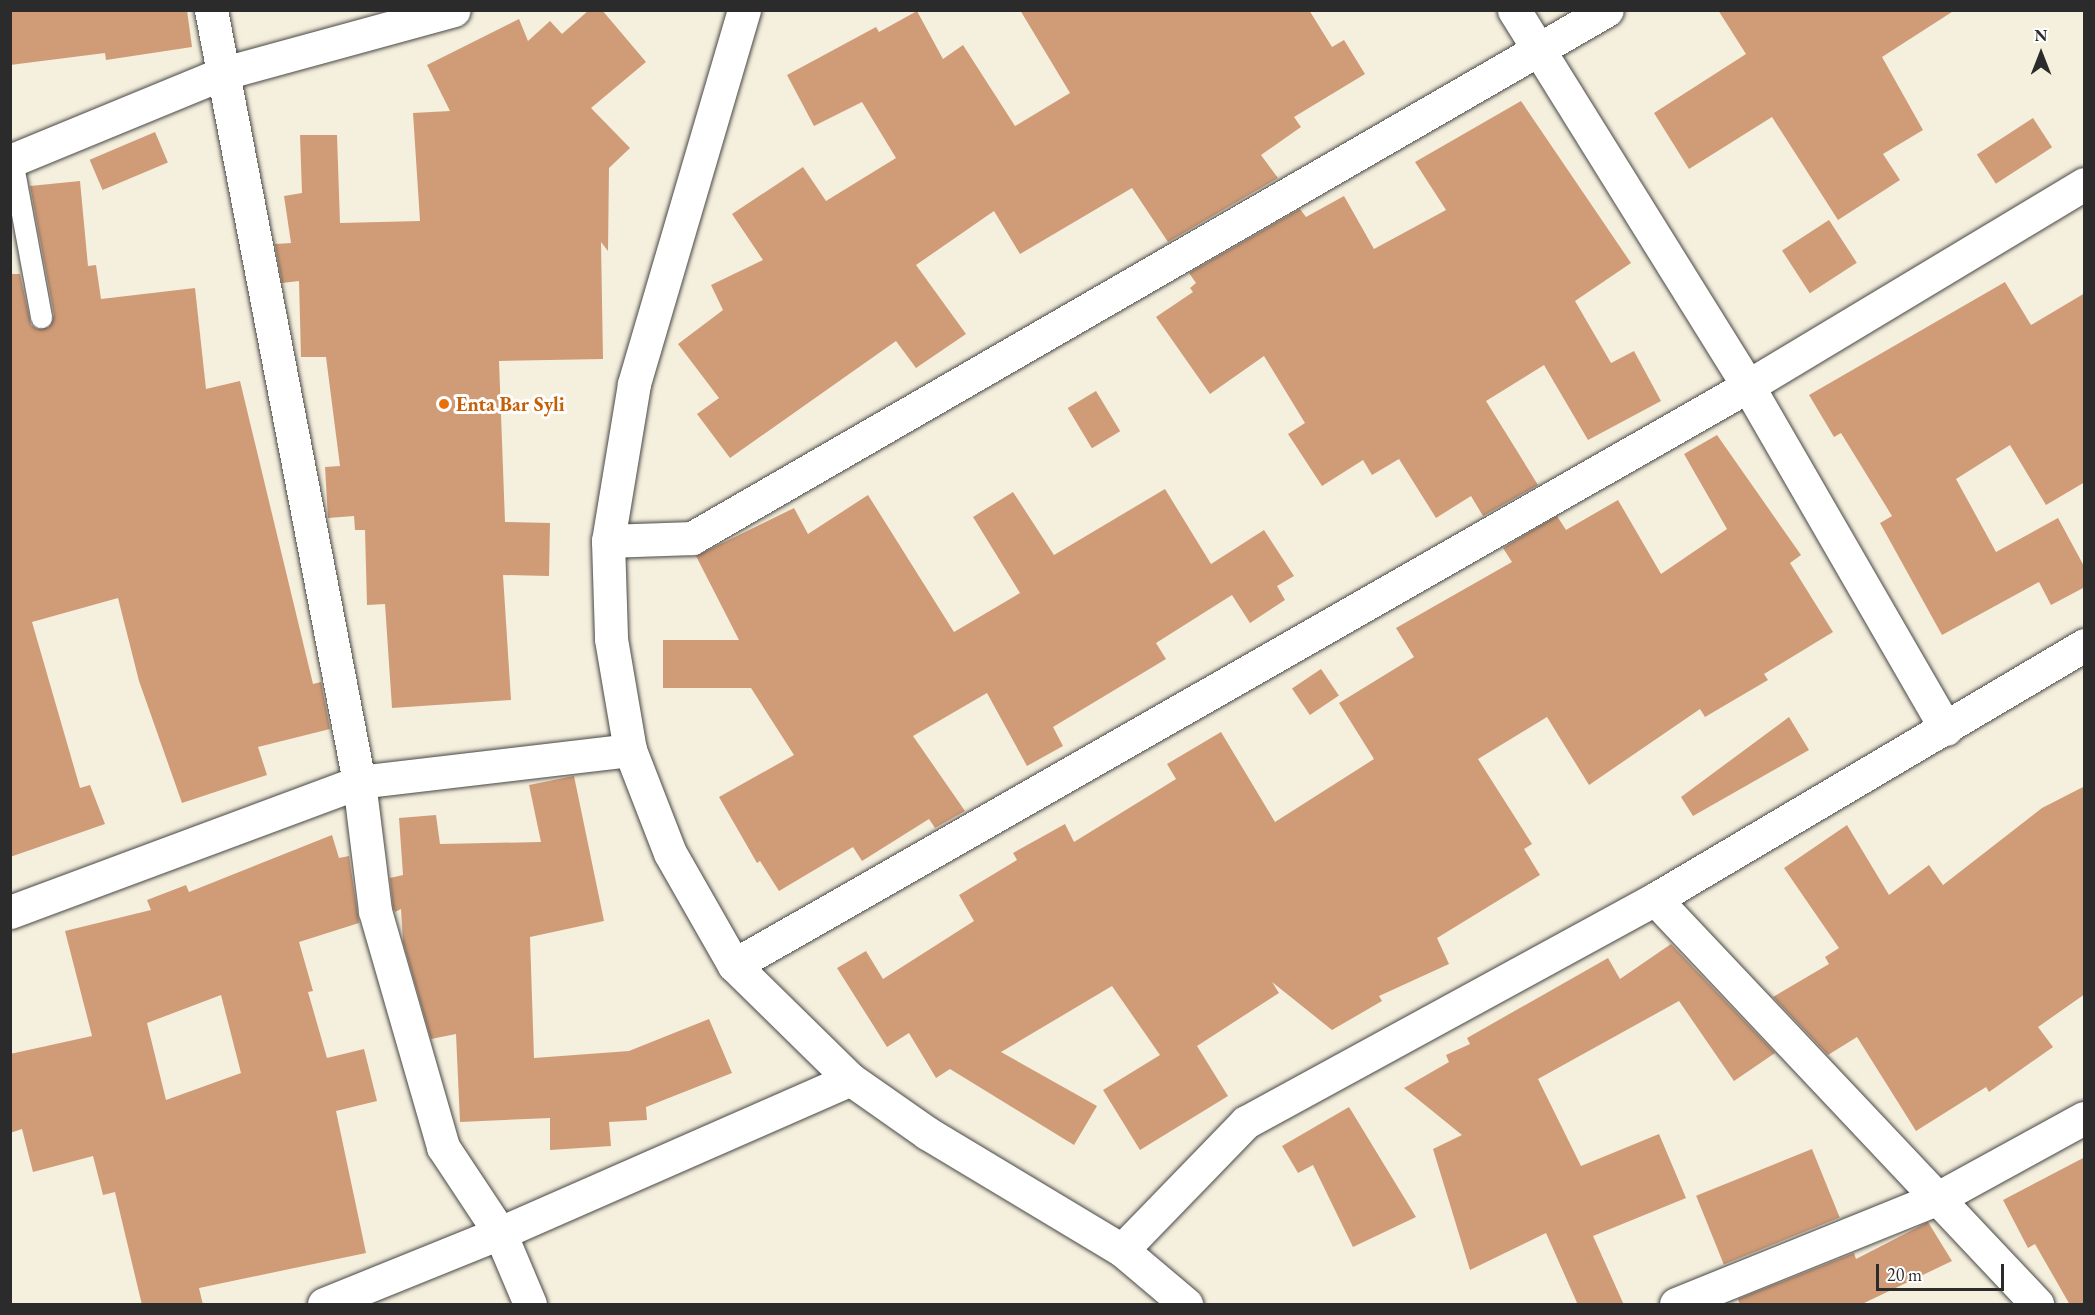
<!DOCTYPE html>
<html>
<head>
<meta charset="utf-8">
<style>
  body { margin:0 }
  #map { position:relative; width:2095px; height:1315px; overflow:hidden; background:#f5efdd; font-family:"EB Garamond",serif }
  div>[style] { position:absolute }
  .building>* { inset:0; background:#d09c78; transform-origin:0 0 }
  .roads { filter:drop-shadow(0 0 2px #494846) drop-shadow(0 0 2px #494846) }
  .lane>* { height:21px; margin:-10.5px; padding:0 10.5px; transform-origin:10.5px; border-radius:10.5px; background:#fff }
  .street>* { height:33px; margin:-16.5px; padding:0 16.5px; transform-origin:16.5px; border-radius:16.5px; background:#fff }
  .secondary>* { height:33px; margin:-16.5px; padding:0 16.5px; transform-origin:16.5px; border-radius:16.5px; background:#fff }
  .dots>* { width:16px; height:16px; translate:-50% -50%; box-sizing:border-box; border:3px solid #fff; border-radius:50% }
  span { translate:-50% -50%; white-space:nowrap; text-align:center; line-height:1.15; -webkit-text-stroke:6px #fff; paint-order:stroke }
  .food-label { font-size:20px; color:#c56008; font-weight:700 }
  .left { translate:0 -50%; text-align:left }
  .frame { position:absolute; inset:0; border:12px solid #2b2b2b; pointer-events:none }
  .north { position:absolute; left:2011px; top:24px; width:60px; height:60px; -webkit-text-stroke:4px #fff; paint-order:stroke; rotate:0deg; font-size:16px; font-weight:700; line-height:24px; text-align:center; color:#2b2b2b }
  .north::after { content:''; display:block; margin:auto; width:21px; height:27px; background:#2b2b2b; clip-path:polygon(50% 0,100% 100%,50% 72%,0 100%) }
  .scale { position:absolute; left:1876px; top:1264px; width:128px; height:27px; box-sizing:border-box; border:3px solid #2b2b2b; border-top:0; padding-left:8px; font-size:18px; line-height:21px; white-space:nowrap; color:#2b2b2b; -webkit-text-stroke:4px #fff; paint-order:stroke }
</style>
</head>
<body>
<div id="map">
  <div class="building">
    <div style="clip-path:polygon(10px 10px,187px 10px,192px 47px,106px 60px,105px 53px,10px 65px)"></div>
    <div style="clip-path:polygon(589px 10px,602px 10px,646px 62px,591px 108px,630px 148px,609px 168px,608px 251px,601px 242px,603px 359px,499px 361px,505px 522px,550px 523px,549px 576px,503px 575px,511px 700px,392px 708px,385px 604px,367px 605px,365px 530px,355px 530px,354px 516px,328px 518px,325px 467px,340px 466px,326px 357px,301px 357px,299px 281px,282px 283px,275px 244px,291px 243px,284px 196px,302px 193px,300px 135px,337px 135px,340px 223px,420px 221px,413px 113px,450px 111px,427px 65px,519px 19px,528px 41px,550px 21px,562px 34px)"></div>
    <div style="clip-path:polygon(1020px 10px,1309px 10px,1332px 47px,1344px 40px,1365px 74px,1294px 117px,1301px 127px,1261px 155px,1278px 178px,1168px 242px,1132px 188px,1020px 254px,994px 211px,916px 265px,966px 334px,916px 368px,896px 341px,730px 458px,697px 414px,719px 398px,678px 344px,723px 310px,711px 285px,763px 260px,732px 214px,803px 167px,826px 201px,896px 158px,862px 102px,814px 126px,787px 75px,876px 27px,879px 32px,917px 11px,943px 59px,963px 45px,1015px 126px,1070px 93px)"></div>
    <div style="clip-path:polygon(1718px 10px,1955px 10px,1882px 57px,1923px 130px,1883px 154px,1900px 180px,1838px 220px,1772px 117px,1689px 169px,1654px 113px,1746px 54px)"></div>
    <div style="clip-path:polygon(1521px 101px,1631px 263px,1575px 301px,1611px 363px,1634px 351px,1661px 401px,1588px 440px,1544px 365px,1486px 401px,1538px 485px,1483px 516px,1471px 496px,1436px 518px,1399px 459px,1372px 475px,1363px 460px,1322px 486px,1288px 434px,1305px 423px,1264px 356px,1210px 394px,1156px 317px,1193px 292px,1190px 288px,1196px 283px,1189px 273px,1300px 209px,1306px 217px,1344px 196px,1374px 249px,1446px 210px,1415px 162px)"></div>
    <div style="left:2033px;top:118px;width:35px;height:67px;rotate:57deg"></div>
    <div style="left:155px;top:132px;width:33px;height:71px;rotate:67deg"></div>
    <div style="clip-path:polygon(80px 181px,88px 266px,96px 265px,101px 299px,195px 288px,206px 389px,240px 381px,313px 684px,321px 682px,330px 729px,258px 747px,267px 775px,182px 803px,139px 681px,118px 598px,32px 622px,80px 788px,90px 785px,105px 824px,10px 857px,10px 274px,20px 274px,31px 325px,37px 329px,49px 327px,54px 315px,30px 186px)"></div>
    <div style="left:1829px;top:220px;width:51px;height:56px;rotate:57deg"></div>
    <div style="clip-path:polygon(2005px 282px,2031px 325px,2085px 293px,2085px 482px,2046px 505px,2010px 445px,1956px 479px,1996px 552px,2058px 518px,2085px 568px,2085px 587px,2051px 605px,2039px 582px,1942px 635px,1880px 523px,1892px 516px,1841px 433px,1834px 437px,1809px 395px)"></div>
    <div style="left:1096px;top:391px;width:47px;height:33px;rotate:59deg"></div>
    <div style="clip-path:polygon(1717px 435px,1801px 555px,1790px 563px,1833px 632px,1764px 674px,1768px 680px,1705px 717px,1700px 709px,1589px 785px,1547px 717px,1478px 759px,1532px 844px,1524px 849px,1540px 875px,1437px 938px,1449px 964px,1379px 996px,1382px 1001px,1332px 1030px,1272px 982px,1279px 993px,1197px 1046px,1228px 1096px,1140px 1150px,1103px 1090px,1160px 1055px,1112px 986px,1001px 1052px,1097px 1106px,1074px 1145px,950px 1069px,936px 1078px,909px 1033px,887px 1047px,837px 968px,866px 951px,883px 979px,974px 921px,959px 895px,1017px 860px,1013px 853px,1065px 824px,1074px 842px,1176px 779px,1167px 764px,1221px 732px,1275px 822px,1374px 759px,1339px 703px,1414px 657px,1396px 628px,1512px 562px,1503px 548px,1557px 516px,1566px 530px,1618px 500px,1661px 574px,1727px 529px,1684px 454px)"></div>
    <div style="clip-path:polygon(1165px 489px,1211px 564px,1264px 530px,1294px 576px,1277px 586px,1285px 600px,1250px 623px,1232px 595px,1156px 643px,1166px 659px,1053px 727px,1063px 746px,1027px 766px,987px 693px,913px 736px,965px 811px,935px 828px,929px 819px,862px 861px,853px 847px,779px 891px,760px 861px,757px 863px,719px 797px,794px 755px,751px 688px,663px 688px,663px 640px,739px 640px,696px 556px,794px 508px,808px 534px,868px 495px,954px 632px,1020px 593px,973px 517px,1013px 492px,1054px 555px)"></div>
    <div style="left:1321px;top:669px;width:32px;height:35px;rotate:56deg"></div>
    <div style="clip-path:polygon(1789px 717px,1809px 750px,1693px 816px,1681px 797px)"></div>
    <div style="clip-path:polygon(574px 776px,604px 921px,530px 937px,534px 1058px,629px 1051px,709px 1019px,732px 1073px,646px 1107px,647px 1120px,609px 1122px,611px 1146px,550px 1150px,550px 1118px,460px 1122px,456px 1034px,431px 1039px,403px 942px,401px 909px,395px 912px,393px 907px,390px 878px,403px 875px,399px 818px,436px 815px,440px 844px,541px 842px,529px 785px)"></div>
    <div style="clip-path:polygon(2085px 786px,2085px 994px,2038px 1027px,2053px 1047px,1989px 1092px,1986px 1087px,1916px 1131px,1857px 1037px,1828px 1055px,1773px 997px,1829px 964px,1825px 957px,1839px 948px,1784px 868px,1847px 825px,1889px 895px,1929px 865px,1943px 885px,2042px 808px)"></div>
    <div style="clip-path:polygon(evenodd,332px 835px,339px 858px,349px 856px,359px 923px,299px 942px,313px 991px,308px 992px,327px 1058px,364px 1049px,377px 1101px,336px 1111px,366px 1253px,199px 1288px,203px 1305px,142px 1305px,115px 1192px,103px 1195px,93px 1156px,33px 1172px,22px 1129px,10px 1133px,10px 1054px,92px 1036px,65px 931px,151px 910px,147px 900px,186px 885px,189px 892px,332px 835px,221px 995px,241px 1073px,166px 1100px,147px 1023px,221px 995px)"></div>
    <div style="clip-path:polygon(1671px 944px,1775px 1053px,1734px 1081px,1679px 1001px,1538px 1079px,1581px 1166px,1659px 1134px,1686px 1198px,1593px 1236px,1624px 1305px,1578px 1305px,1546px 1233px,1470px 1270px,1433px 1149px,1462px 1135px,1404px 1088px,1449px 1062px,1446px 1055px,1470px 1044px,1467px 1038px,1608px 958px,1620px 979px)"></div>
    <div style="clip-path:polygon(1349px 1107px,1416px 1217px,1353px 1247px,1313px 1165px,1298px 1173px,1282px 1146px)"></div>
    <div style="left:1812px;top:1149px;width:74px;height:125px;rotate:68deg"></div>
    <div style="clip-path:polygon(2085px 1157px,2085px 1305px,2070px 1305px,2035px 1244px,2028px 1248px,2003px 1200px)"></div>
    <div style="clip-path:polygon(1928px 1222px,1952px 1261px,1860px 1305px,1740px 1305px,1738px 1299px,1854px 1253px,1856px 1259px)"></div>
  </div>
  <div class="roads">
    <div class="lane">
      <div style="left:12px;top:160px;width:160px;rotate:79.5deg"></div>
    </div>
    <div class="street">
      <div style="left:211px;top:10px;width:786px;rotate:79.15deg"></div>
      <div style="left:359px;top:782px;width:130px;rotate:82.9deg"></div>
      <div style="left:375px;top:911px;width:246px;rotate:73.9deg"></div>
      <div style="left:443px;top:1147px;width:103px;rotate:56.5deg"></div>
      <div style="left:500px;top:1233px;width:77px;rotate:67.1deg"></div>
      <div style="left:1514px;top:10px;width:443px;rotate:58.1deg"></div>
      <div style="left:1748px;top:386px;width:396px;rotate:60deg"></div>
      <div style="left:10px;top:161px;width:231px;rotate:-22.4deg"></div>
      <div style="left:224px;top:73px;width:238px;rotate:-15.3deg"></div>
      <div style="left:608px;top:541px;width:84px;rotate:-2deg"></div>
      <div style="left:692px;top:538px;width:1056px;rotate:-29.99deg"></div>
      <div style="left:1655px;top:899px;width:557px;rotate:46.67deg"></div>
      <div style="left:10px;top:912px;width:372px;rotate:-20.4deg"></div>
      <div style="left:359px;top:782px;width:273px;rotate:-6.7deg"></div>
      <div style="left:734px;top:965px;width:1168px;rotate:-29.73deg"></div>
      <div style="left:1748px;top:386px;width:392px;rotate:-31deg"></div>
      <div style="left:1122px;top:1250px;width:178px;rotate:-45.9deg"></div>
      <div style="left:1246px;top:1122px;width:466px;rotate:-28.6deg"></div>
      <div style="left:1655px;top:899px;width:499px;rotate:-30.6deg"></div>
      <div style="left:324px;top:1304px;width:190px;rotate:-22deg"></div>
      <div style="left:500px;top:1233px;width:382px;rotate:-23.7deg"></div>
      <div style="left:1676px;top:1304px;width:280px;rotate:-22deg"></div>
      <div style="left:1936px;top:1199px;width:169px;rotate:-28.7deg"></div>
    </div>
    <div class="secondary">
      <div style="left:744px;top:10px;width:390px;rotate:106.4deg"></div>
      <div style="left:634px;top:384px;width:159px;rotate:99.4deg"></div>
      <div style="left:608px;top:541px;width:98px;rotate:88.2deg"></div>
      <div style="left:611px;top:639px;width:113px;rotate:80.3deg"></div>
      <div style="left:630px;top:750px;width:110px;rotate:68.8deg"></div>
      <div style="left:670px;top:853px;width:129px;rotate:60.3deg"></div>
      <div style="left:734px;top:965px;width:163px;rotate:44.5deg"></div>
      <div style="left:850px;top:1079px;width:94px;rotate:35deg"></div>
      <div style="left:927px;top:1133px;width:227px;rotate:31deg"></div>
      <div style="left:1122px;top:1250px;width:84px;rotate:40.2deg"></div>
    </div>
  </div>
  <div class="dots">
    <div style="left:444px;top:404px;background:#e8710a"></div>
  </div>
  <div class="food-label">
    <span class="left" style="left:456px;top:404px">Enta Bar Syli</span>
  </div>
  <div class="frame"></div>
  <div class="north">N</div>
  <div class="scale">20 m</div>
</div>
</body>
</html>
